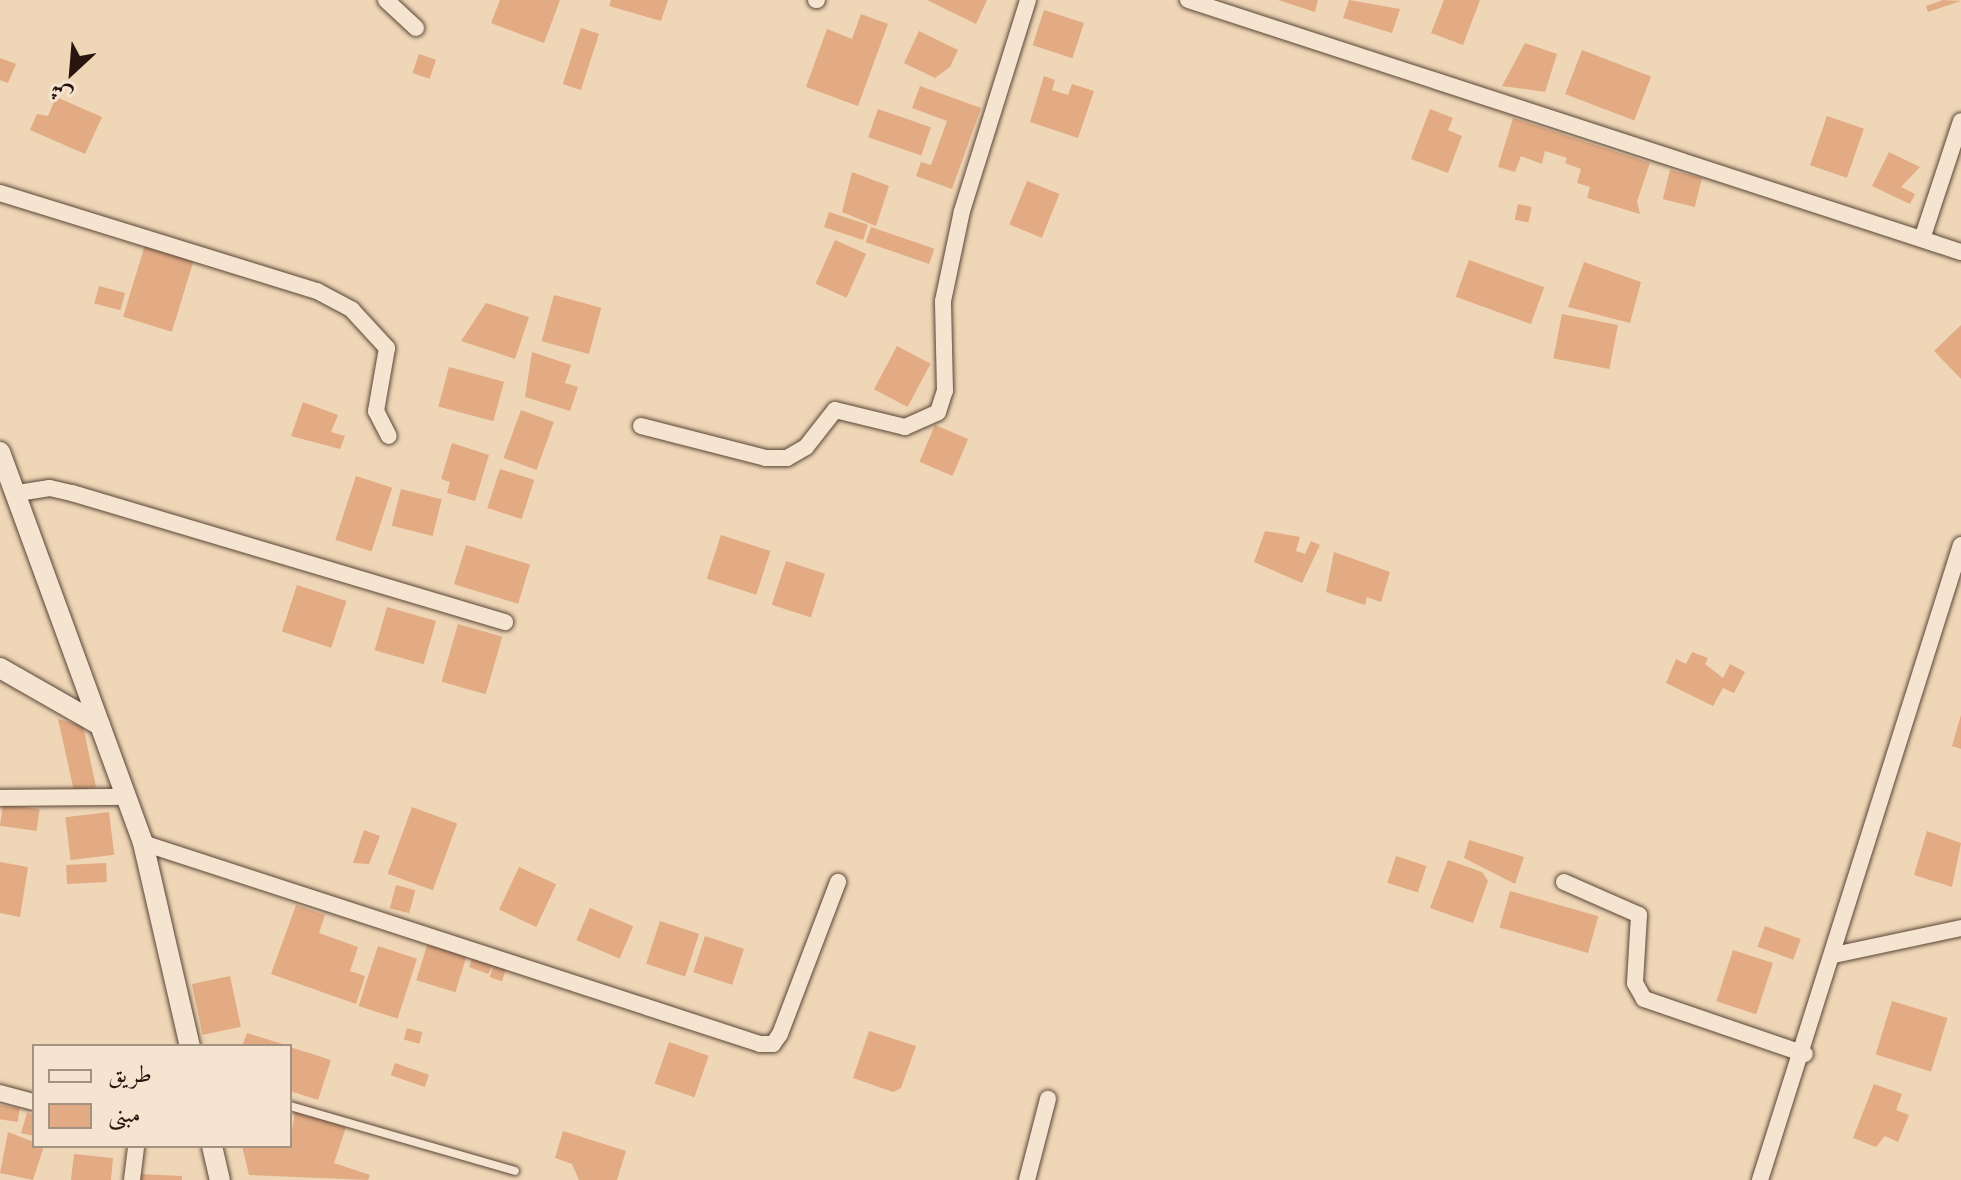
<!DOCTYPE html>
<html>
<head>
<meta charset="utf-8">
<style>
  body { margin:0 }
  #map { position:relative; width:1961px; height:1180px; overflow:hidden; background:#efd6b6; font-family:"IM FELL Double Pica",Amiri,serif }
  div>[style] { position:absolute }
  .building>* { inset:0; background:#e2ab84; transform-origin:0 0 }
  .roads { filter:drop-shadow(0 0 2px #594538) drop-shadow(0 0 2px #594538) }
  .service>* { height:8px; margin:-4px; padding:0 4px; transform-origin:4px; border-radius:4px; background:#f5e4d0 }
  .minor>* { height:16px; margin:-8px; padding:0 8px; transform-origin:8px; border-radius:8px; background:#f5e4d0 }
  .tertiary>* { height:20px; margin:-10px; padding:0 10px; transform-origin:10px; border-radius:10px; background:#f5e4d0 }
  span { translate:-50% -50%; white-space:nowrap; text-align:center; line-height:1.15; -webkit-text-stroke:8px #f5e4d0; paint-order:stroke }
  .legend { position:absolute; left:32px; top:1044px; width:260px; height:104px; box-sizing:border-box; background:#f5e4d0; border:2px solid #a39182; margin:0; padding:10px 14px; list-style:none; font-size:24px; color:#27150e }
  .legend li { display:flex; align-items:center; gap:16px; height:40px }
  .legend b { width:40px; border:2px solid #a39182 }
  .north { position:absolute; left:32px; top:32px; width:80px; height:80px; -webkit-text-stroke:6px #f5e4d0; paint-order:stroke; rotate:206deg; font-size:22px; font-weight:700; line-height:32px; text-align:center; color:#27150e }
  .north::after { content:''; display:block; margin:auto; width:28px; height:36px; background:#27150e; clip-path:polygon(50% 0,100% 100%,50% 72%,0 100%) }
</style>
</head>
<body>
<div id="map">
  <div class="building">
    <div style="clip-path:polygon(500px 0,560px 0,544px 43px,491px 23px)"></div>
    <div style="clip-path:polygon(611px 0,668px 0,661px 21px,609px 6px)"></div>
    <div style="clip-path:polygon(927px 0,987px 0,976px 24px)"></div>
    <div style="clip-path:polygon(1278px 0,1318px 0,1315px 12px)"></div>
    <div style="clip-path:polygon(1349px 0,1400px 9px,1392px 33px,1343px 18px)"></div>
    <div style="clip-path:polygon(1444px 0,1480px 0,1463px 45px,1431px 33px)"></div>
    <div style="clip-path:polygon(1943px 0,1961px 1px,1928px 12px,1926px 6px)"></div>
    <div style="left:1044px;top:10px;width:42px;height:37px;rotate:18deg"></div>
    <div style="clip-path:polygon(861px 14px,888px 24px,858px 106px,806px 87px,827px 29px,852px 39px)"></div>
    <div style="left:581px;top:28px;width:19px;height:59px;rotate:18deg"></div>
    <div style="clip-path:polygon(919px 31px,958px 50px,950px 67px,935px 78px,904px 63px)"></div>
    <div style="clip-path:polygon(1525px 43px,1557px 54px,1545px 92px,1502px 86px)"></div>
    <div style="left:1582px;top:50px;width:74px;height:47px;rotate:21deg"></div>
    <div style="left:419px;top:54px;width:18px;height:20px;rotate:19deg"></div>
    <div style="clip-path:polygon(0 58px,16px 64px,8px 83px,0 80px)"></div>
    <div style="clip-path:polygon(1044px 76px,1055px 80px,1052px 90px,1068px 95px,1072px 84px,1094px 91px,1078px 138px,1030px 122px)"></div>
    <div style="clip-path:polygon(920px 86px,981px 108px,952px 189px,916px 176px,921px 162px,931px 165px,947px 121px,912px 108px)"></div>
    <div style="clip-path:polygon(56px 97px,102px 117px,85px 154px,30px 130px,37px 114px,48px 116px)"></div>
    <div style="left:878px;top:109px;width:56px;height:30px;rotate:19deg"></div>
    <div style="clip-path:polygon(1430px 109px,1453px 118px,1448px 130px,1462px 136px,1448px 173px,1411px 159px)"></div>
    <div style="left:1827px;top:116px;width:39px;height:52px;rotate:19deg"></div>
    <div style="clip-path:polygon(1513px 118px,1650px 163px,1637px 201px,1640px 214px,1587px 198px,1590px 187px,1577px 183px,1581px 169px,1565px 163px,1567px 158px,1545px 151px,1542px 164px,1521px 156px,1515px 172px,1498px 167px)"></div>
    <div style="clip-path:polygon(1889px 152px,1920px 167px,1901px 187px,1915px 194px,1910px 204px,1872px 186px)"></div>
    <div style="left:1670px;top:170px;width:33px;height:30px;rotate:14deg"></div>
    <div style="clip-path:polygon(852px 172px,889px 186px,876px 226px,842px 212px)"></div>
    <div style="left:1027px;top:181px;width:35px;height:47px;rotate:22deg"></div>
    <div style="left:1518px;top:204px;width:14px;height:16px;rotate:12deg"></div>
    <div style="left:829px;top:212px;width:41px;height:16px;rotate:18deg"></div>
    <div style="left:871px;top:227px;width:67px;height:16px;rotate:19deg"></div>
    <div style="left:835px;top:240px;width:34px;height:48px;rotate:24deg"></div>
    <div style="left:145px;top:245px;width:51px;height:75px;rotate:17deg"></div>
    <div style="left:1469px;top:260px;width:80px;height:39px;rotate:20deg"></div>
    <div style="clip-path:polygon(1584px 262px,1641px 282px,1630px 323px,1568px 307px)"></div>
    <div style="left:99px;top:286px;width:27px;height:18px;rotate:15deg"></div>
    <div style="left:554px;top:295px;width:49px;height:48px;rotate:15deg"></div>
    <div style="clip-path:polygon(486px 303px,529px 317px,515px 359px,461px 341px)"></div>
    <div style="left:1562px;top:314px;width:57px;height:45px;rotate:11deg"></div>
    <div style="clip-path:polygon(1961px 325px,1961px 379px,1934px 351px)"></div>
    <div style="left:897px;top:346px;width:38px;height:49px;rotate:28deg"></div>
    <div style="clip-path:polygon(532px 352px,571px 365px,565px 383px,578px 387px,570px 411px,525px 397px)"></div>
    <div style="left:449px;top:367px;width:57px;height:41px;rotate:15deg"></div>
    <div style="clip-path:polygon(303px 402px,338px 415px,331px 432px,345px 436px,340px 449px,291px 436px)"></div>
    <div style="left:521px;top:410px;width:35px;height:51px;rotate:20deg"></div>
    <div style="left:935px;top:425px;width:36px;height:40px;rotate:23deg"></div>
    <div style="clip-path:polygon(452px 443px,489px 455px,475px 501px,447px 493px,450px 482px,441px 479px)"></div>
    <div style="left:500px;top:469px;width:36px;height:41px;rotate:18deg"></div>
    <div style="left:356px;top:476px;width:38px;height:67px;rotate:18deg"></div>
    <div style="left:401px;top:489px;width:42px;height:38px;rotate:14deg"></div>
    <div style="clip-path:polygon(1265px 531px,1300px 537px,1296px 551px,1305px 554px,1311px 541px,1320px 545px,1302px 583px,1254px 562px)"></div>
    <div style="left:721px;top:535px;width:52px;height:46px;rotate:18deg"></div>
    <div style="left:466px;top:545px;width:67px;height:41px;rotate:17deg"></div>
    <div style="clip-path:polygon(1334px 552px,1390px 572px,1381px 602px,1367px 597px,1365px 605px,1326px 592px)"></div>
    <div style="left:786px;top:561px;width:41px;height:46px;rotate:18deg"></div>
    <div style="left:297px;top:585px;width:52px;height:49px;rotate:18deg"></div>
    <div style="left:387px;top:607px;width:51px;height:45px;rotate:16deg"></div>
    <div style="left:458px;top:624px;width:46px;height:60px;rotate:16deg"></div>
    <div style="clip-path:polygon(1692px 652px,1708px 658px,1705px 664px,1723px 678px,1730px 664px,1745px 672px,1734px 693px,1723px 688px,1713px 706px,1666px 683px,1676px 659px,1686px 664px)"></div>
    <div style="clip-path:polygon(1961px 715px,1961px 749px,1952px 746px)"></div>
    <div style="clip-path:polygon(58px 719px,83px 726px,96px 787px,74px 791px)"></div>
    <div style="left:3px;top:804px;width:37px;height:22px;rotate:8deg"></div>
    <div style="left:412px;top:807px;width:48px;height:71px;rotate:20deg"></div>
    <div style="left:109px;top:812px;width:43px;height:44px;rotate:83deg"></div>
    <div style="clip-path:polygon(364px 830px,380px 836px,369px 864px,353px 863px)"></div>
    <div style="clip-path:polygon(1927px 831px,1961px 843px,1952px 887px,1914px 875px)"></div>
    <div style="clip-path:polygon(1469px 840px,1524px 857px,1515px 884px,1464px 858px)"></div>
    <div style="left:1396px;top:856px;width:32px;height:28px;rotate:18deg"></div>
    <div style="clip-path:polygon(1448px 860px,1482px 872px,1488px 881px,1473px 923px,1430px 908px)"></div>
    <div style="clip-path:polygon(0 862px,28px 867px,20px 917px,0 913px)"></div>
    <div style="left:106px;top:863px;width:19px;height:40px;rotate:87deg"></div>
    <div style="left:519px;top:867px;width:41px;height:47px;rotate:25deg"></div>
    <div style="left:396px;top:885px;width:20px;height:24px;rotate:15deg"></div>
    <div style="left:1510px;top:891px;width:92px;height:38px;rotate:16deg"></div>
    <div style="clip-path:polygon(296px 905px,325px 915px,319px 933px,358px 947px,350px 971px,365px 976px,356px 1004px,271px 974px)"></div>
    <div style="left:590px;top:908px;width:47px;height:35px;rotate:23deg"></div>
    <div style="left:660px;top:921px;width:41px;height:45px;rotate:18deg"></div>
    <div style="left:1765px;top:926px;width:38px;height:22px;rotate:20deg"></div>
    <div style="left:705px;top:936px;width:41px;height:38px;rotate:18deg"></div>
    <div style="left:428px;top:942px;width:41px;height:40px;rotate:17deg"></div>
    <div style="left:378px;top:946px;width:41px;height:63px;rotate:18deg"></div>
    <div style="left:1733px;top:950px;width:42px;height:54px;rotate:18deg"></div>
    <div style="clip-path:polygon(474px 955px,494px 964px,488px 974px,469px 967px)"></div>
    <div style="left:494px;top:964px;width:13px;height:14px;rotate:18deg"></div>
    <div style="left:230px;top:976px;width:52px;height:39px;rotate:78deg"></div>
    <div style="left:1892px;top:1001px;width:58px;height:56px;rotate:17deg"></div>
    <div style="left:407px;top:1028px;width:16px;height:12px;rotate:15deg"></div>
    <div style="clip-path:polygon(869px 1031px,916px 1046px,901px 1088px,893px 1092px,853px 1078px)"></div>
    <div style="clip-path:polygon(247px 1033px,286px 1045px,286px 1046px,242px 1046px)"></div>
    <div style="left:669px;top:1042px;width:42px;height:44px;rotate:19deg"></div>
    <div style="clip-path:polygon(290px 1047px,331px 1060px,318px 1100px,290px 1091px)"></div>
    <div style="left:395px;top:1063px;width:36px;height:13px;rotate:19deg"></div>
    <div style="clip-path:polygon(1874px 1084px,1902px 1094px,1896px 1110px,1909px 1115px,1898px 1142px,1885px 1136px,1876px 1147px,1853px 1138px)"></div>
    <div style="left:0;top:1105px;width:20px;height:14px;rotate:9deg"></div>
    <div style="clip-path:polygon(295px 1109px,346px 1127px,334px 1163px,370px 1175px,368px 1180px,249px 1175px,242px 1146px,290px 1146px)"></div>
    <div style="clip-path:polygon(27px 1113px,34px 1115px,34px 1136px,21px 1133px)"></div>
    <div style="clip-path:polygon(563px 1131px,626px 1151px,617px 1180px,579px 1180px,572px 1164px,555px 1158px)"></div>
    <div style="clip-path:polygon(8px 1132px,44px 1146px,33px 1180px,0 1173px)"></div>
    <div style="clip-path:polygon(74px 1154px,113px 1158px,111px 1180px,71px 1180px)"></div>
    <div style="clip-path:polygon(141px 1174px,182px 1176px,182px 1180px,140px 1180px)"></div>
  </div>
  <div class="roads">
    <div class="service">
      <div style="left:290px;top:1106px;width:234px;rotate:16.1deg"></div>
    </div>
    <div class="minor">
      <div style="left:386px;top:0;width:41px;rotate:43deg"></div>
      <div style="left:816px;top:0;width:1px"></div>
      <div style="left:1188px;top:0;width:813px;rotate:18.06deg"></div>
      <div style="left:0;top:193px;width:332px;rotate:17.2deg"></div>
      <div style="left:317px;top:291px;width:40px;rotate:28deg"></div>
      <div style="left:352px;top:310px;width:52px;rotate:47.4deg"></div>
      <div style="left:387px;top:348px;width:64px;rotate:99.9deg"></div>
      <div style="left:376px;top:411px;width:28px;rotate:63deg"></div>
      <div style="left:1922px;top:239px;width:124px;rotate:-71.7deg"></div>
      <div style="left:641px;top:426px;width:129px;rotate:14.4deg"></div>
      <div style="left:766px;top:458px;width:21px"></div>
      <div style="left:787px;top:458px;width:22px;rotate:-30deg"></div>
      <div style="left:806px;top:447px;width:47px;rotate:-51.9deg"></div>
      <div style="left:835px;top:410px;width:72px;rotate:13.7deg"></div>
      <div style="left:905px;top:427px;width:36px;rotate:-24deg"></div>
      <div style="left:938px;top:412px;width:22px;rotate:-72deg"></div>
      <div style="left:945px;top:391px;width:90px;rotate:-91.3deg"></div>
      <div style="left:943px;top:301px;width:92px;rotate:-78.1deg"></div>
      <div style="left:962px;top:211px;width:221px;rotate:-72.6deg"></div>
      <div style="left:18px;top:493px;width:32px;rotate:-9deg"></div>
      <div style="left:50px;top:488px;width:23px;rotate:13deg"></div>
      <div style="left:72px;top:493px;width:452px;rotate:16.6deg"></div>
      <div style="left:0;top:798px;width:127px;rotate:-0.5deg"></div>
      <div style="left:143px;top:843px;width:649px;rotate:18.04deg"></div>
      <div style="left:760px;top:1044px;width:13px"></div>
      <div style="left:773px;top:1044px;width:12px;rotate:-55deg"></div>
      <div style="left:780px;top:1034px;width:163px;rotate:-69.1deg"></div>
      <div style="left:1564px;top:882px;width:82px;rotate:23.7deg"></div>
      <div style="left:1639px;top:915px;width:68px;rotate:93.4deg"></div>
      <div style="left:1635px;top:983px;width:18px;rotate:61deg"></div>
      <div style="left:1644px;top:999px;width:170px;rotate:18.9deg"></div>
      <div style="left:1834px;top:955px;width:130px;rotate:-12deg"></div>
      <div style="left:0;top:1093px;width:35px;rotate:15deg"></div>
      <div style="left:132px;top:1180px;width:34px;rotate:-83deg"></div>
      <div style="left:1027px;top:1180px;width:84px;rotate:-75.5deg"></div>
      <div style="left:1760px;top:1180px;width:666px;rotate:-72.44deg"></div>
    </div>
    <div class="tertiary">
      <div style="left:0;top:452px;width:416px;rotate:69.9deg"></div>
      <div style="left:143px;top:843px;width:208px;rotate:77deg"></div>
      <div style="left:0;top:668px;width:115px;rotate:29.7deg"></div>
      <div style="left:212px;top:1146px;width:35px;rotate:77deg"></div>
    </div>
  </div>
  <ul class="legend">
  <li><b style="height:10px;background:#f5e4d0"></b>طريق</li>
  <li><b style="height:22px;background:#e2ab84"></b>مبنى</li>
  </ul>
  <div class="north">ش</div>
</div>
</body>
</html>
